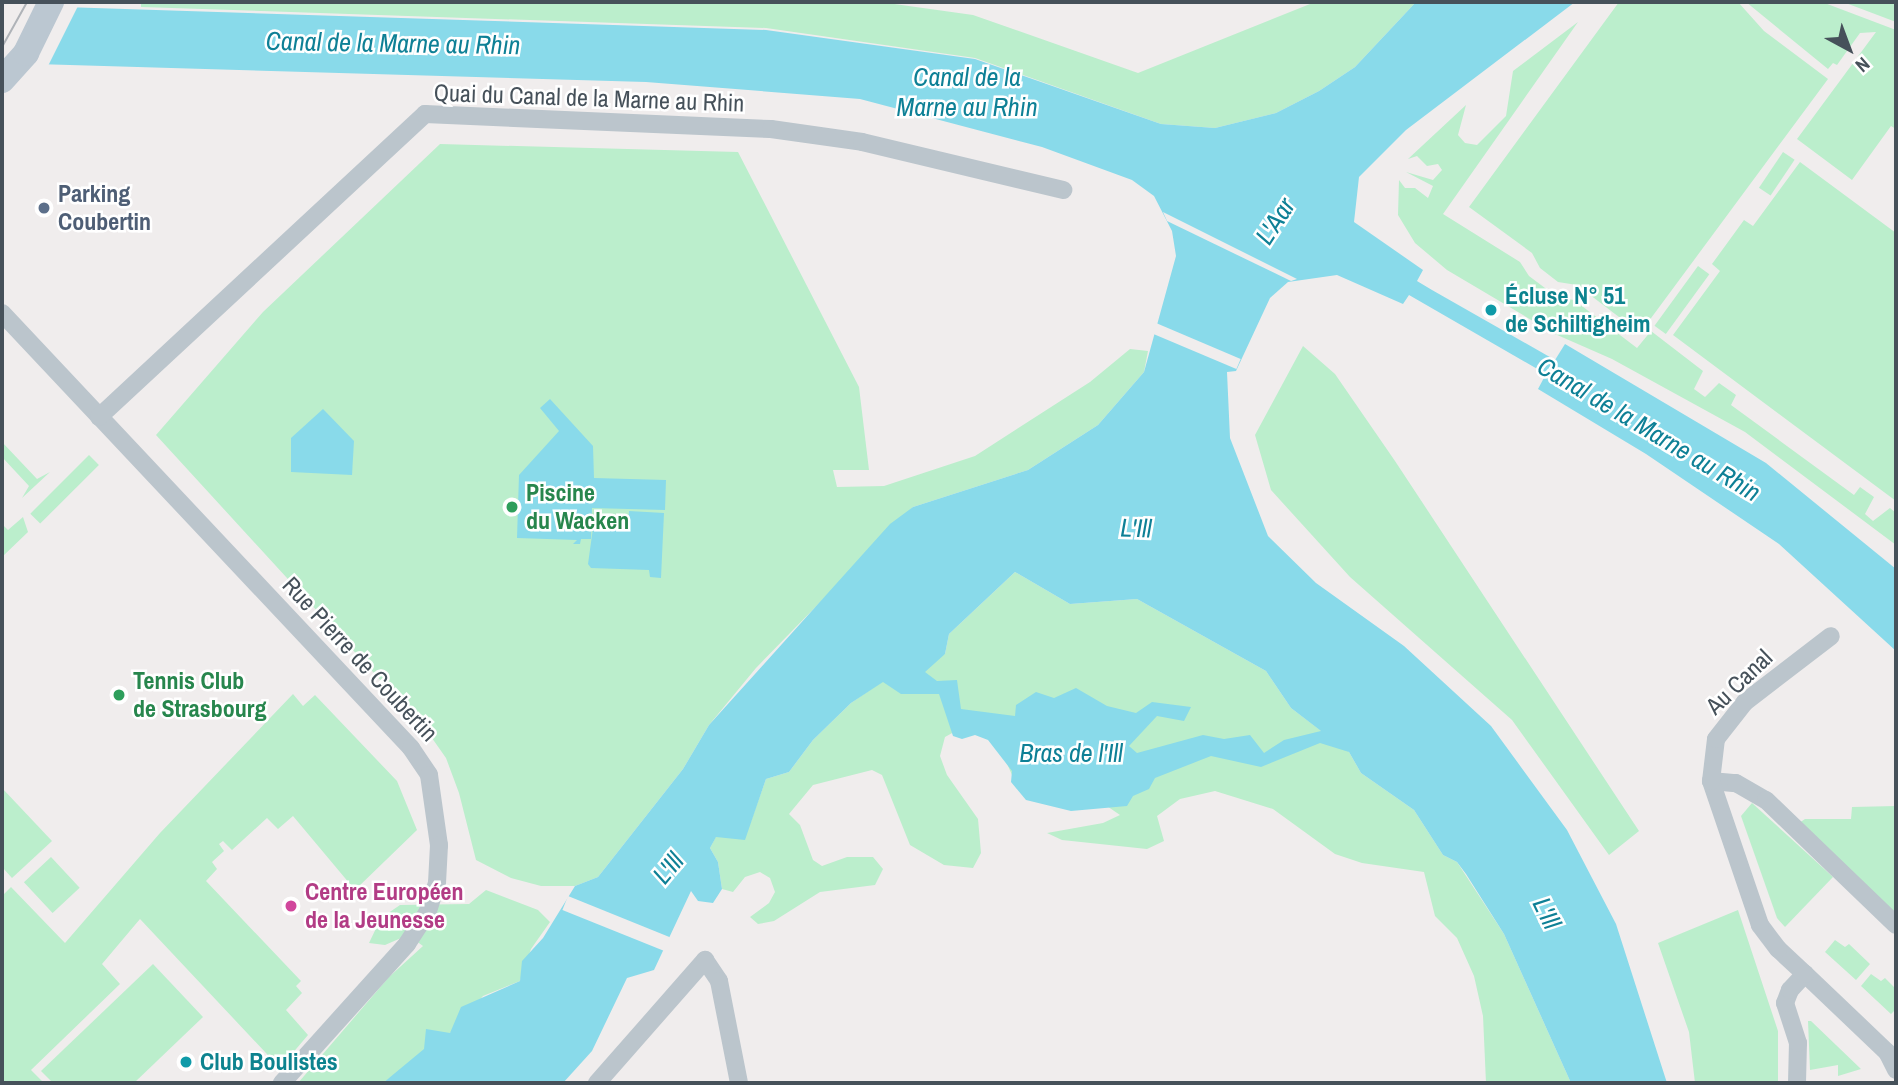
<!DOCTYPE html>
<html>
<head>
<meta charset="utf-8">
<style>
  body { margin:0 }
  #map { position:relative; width:1898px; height:1085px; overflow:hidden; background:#f0eded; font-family:"Archivo Narrow",sans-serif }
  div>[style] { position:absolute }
  .green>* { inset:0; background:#bec; transform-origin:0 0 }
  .water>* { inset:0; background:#89daea }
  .pier>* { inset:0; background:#f0eded; transform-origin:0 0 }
  .minor>* { height:18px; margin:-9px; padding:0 9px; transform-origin:9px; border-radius:9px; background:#bbc5cc }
  .secondary>* { height:26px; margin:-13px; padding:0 13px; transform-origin:13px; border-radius:13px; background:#bbc7d1 }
  .tram>* { height:2px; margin:-1px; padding:0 1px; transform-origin:1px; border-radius:1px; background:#afb3b8 }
  .dots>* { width:19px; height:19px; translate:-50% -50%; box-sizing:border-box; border:4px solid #fff; border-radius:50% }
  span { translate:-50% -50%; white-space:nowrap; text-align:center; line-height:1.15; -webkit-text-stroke:5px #fff; paint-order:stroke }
  .street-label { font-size:24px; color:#46515a }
  .service-label { font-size:24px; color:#4e5e75; font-weight:700 }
  .left { translate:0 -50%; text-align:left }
  .culture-label { font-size:24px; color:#0d838f; font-weight:700 }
  .leisure-label { font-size:24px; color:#27864d; font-weight:700 }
  .hotel-label { font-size:24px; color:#b23c85; font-weight:700 }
  .water-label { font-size:26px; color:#0e8096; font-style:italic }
  .frame { position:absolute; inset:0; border:4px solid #46515a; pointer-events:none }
  .north { position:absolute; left:1814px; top:14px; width:70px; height:70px; -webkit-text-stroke:5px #fff; paint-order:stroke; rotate:139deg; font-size:19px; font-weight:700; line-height:28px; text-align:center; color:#46515a }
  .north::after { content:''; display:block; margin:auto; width:24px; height:32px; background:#46515a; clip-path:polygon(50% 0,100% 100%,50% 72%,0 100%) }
</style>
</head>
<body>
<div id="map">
  <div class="green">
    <div style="clip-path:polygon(141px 2px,880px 2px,973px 15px,1138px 73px,1315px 2px,1416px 2px,1355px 67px,1319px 91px,1276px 113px,1215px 128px,1161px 124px,975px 58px,766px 28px,141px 7px)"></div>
    <div style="clip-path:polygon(1619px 2px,1738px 2px,1764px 31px,1828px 79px,1640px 333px,1577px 285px,1558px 282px,1540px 268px,1532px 253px,1469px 207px)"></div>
    <div style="clip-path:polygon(1746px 2px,1822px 2px,1896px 30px,1896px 129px,1891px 126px,1852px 180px,1797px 139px,1876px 32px,1860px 33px,1837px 65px,1833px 63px,1828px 69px)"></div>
    <div style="clip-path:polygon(1843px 2px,1896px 2px,1896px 22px,1859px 8px)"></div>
    <div style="clip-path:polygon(1578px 22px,1443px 214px,1520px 262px,1529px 276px,1557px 297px,1574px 300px,1637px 348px,1651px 331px,1703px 371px,1694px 389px,1705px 397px,1719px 383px,1736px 395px,1731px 405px,1854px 495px,1860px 487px,1874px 497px,1865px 514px,1873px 521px,1890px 508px,1896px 513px,1896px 545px,1745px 432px,1612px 359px,1555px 334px,1447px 270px,1415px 243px,1398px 215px,1399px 180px,1405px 188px,1415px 188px,1428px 198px,1433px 186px,1406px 172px,1433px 180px,1442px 170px,1438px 164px,1427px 166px,1417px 156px,1408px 159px,1466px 105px,1458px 135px,1465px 143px,1477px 145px,1506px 116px,1513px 71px)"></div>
    <div style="clip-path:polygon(440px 144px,738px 152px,859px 387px,869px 470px,833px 470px,837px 487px,884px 486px,975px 456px,1090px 382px,1130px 349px,1148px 351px,1144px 372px,1098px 425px,1028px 470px,913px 507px,756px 668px,709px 725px,683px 769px,598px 877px,575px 886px,541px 886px,511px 878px,476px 860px,459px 793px,446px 758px,427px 731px,156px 435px,263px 312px)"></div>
    <div style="left:1783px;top:152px;width:14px;height:43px;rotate:34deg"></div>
    <div style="clip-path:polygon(1800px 162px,1896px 233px,1896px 501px,1673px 335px,1720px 271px,1712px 264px,1744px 220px,1753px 226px)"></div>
    <div style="left:1698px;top:266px;width:14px;height:74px;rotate:36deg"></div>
    <div style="clip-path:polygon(1303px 346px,1335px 374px,1395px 461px,1639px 831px,1609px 855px,1512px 720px,1350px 577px,1271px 490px,1255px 435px)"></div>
    <div style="clip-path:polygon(2px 442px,37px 479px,50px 472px,22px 498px,29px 486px,2px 457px)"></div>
    <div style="left:89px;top:455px;width:14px;height:83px;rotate:45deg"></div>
    <div style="clip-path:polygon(23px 517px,28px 532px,2px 557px,2px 524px,8px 530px)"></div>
    <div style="clip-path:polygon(1015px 572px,1070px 604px,1137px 599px,1266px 671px,1291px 708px,1349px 752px,1361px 773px,1414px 810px,1443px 855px,1457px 862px,1504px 934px,1571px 1083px,1486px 1083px,1483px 1016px,1474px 976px,1457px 938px,1435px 916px,1424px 872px,1362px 863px,1335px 854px,1273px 809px,1215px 791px,1180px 799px,1157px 816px,1164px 841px,1147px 849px,1062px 840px,1047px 833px,1103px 823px,1120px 815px,1101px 802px,1019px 791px,998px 743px,963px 727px,945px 737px,940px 756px,947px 775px,978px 819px,981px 853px,973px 868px,944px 865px,910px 845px,882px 775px,872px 770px,813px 785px,789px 814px,800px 825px,813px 860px,822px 866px,847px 857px,873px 857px,883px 869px,875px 885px,820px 892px,774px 921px,758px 924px,750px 917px,769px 903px,775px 892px,770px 878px,760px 872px,745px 877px,733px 892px,722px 889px,718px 862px,710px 848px,716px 836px,733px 836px,751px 821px,766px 779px,789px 772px,813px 740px,851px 703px,899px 670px,945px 654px,949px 634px)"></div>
    <div style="clip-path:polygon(293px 694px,303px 706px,315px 695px,397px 781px,417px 830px,355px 890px,293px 816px,278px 829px,267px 818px,232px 850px,223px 841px,219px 844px,224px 851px,212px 862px,217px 869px,206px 881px,301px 981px,296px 986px,302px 993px,286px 1010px,308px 1035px,280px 1068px,140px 919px,102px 964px,120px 984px,31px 1070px,44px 1083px,2px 1083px,2px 896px,11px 887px,65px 943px,160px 833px)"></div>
    <div style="clip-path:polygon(2px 788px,52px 841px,12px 878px,2px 867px)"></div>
    <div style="clip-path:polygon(1752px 803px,1833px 877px,1785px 927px,1777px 918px,1741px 816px)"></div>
    <div style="clip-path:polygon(1896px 806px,1896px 916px,1799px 823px,1805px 819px,1851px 819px,1852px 807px)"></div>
    <div style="left:51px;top:857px;width:42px;height:37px;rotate:47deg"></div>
    <div style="clip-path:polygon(486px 890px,538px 910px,550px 922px,531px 949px,520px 981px,483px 996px,450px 1033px,383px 1083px,298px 1083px,389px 977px,423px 946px,408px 935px,385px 945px,369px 943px,381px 918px,400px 905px,469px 904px)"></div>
    <div style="clip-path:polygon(1738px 910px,1778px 1031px,1778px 1083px,1695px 1083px,1689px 1032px,1658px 943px)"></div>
    <div style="clip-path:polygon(1835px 940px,1845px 947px,1849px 944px,1870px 964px,1856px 980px,1825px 952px)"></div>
    <div style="clip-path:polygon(153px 964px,203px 1017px,134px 1083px,53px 1083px,41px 1071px)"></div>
    <div style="clip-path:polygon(1871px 974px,1881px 981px,1885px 978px,1896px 989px,1896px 1009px,1891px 1014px,1861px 986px)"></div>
    <div style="clip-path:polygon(1808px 1021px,1811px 1021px,1861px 1069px,1838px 1076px,1838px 1065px,1810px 1070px)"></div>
  </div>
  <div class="water">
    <div style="clip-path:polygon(evenodd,1416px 2px,1575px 2px,1406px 130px,1359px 177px,1354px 222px,1423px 270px,1417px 281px,1432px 290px,1555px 360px,1565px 344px,1766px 463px,1896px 569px,1896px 651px,1779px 544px,1646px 454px,1538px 389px,1546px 374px,1409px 295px,1403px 304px,1337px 275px,1288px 282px,1270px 298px,1236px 371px,1227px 372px,1230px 438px,1268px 536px,1316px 583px,1404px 646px,1491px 726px,1567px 830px,1616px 924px,1667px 1083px,1571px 1083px,1504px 934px,1466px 874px,1457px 862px,1443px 855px,1414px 810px,1361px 773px,1349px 752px,1320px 743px,1261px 767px,1211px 756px,1155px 778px,1149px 789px,1133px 796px,1127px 806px,1071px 811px,1026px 800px,1011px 782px,1012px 771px,988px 740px,975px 735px,962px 739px,953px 736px,939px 694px,901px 694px,883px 682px,851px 703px,813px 740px,789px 772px,766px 779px,745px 840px,716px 837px,710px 848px,718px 862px,722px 889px,713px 903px,698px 901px,691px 891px,654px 970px,627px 978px,592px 1051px,563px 1083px,383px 1083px,424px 1049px,426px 1029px,450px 1033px,461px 1007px,520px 981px,522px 961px,543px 938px,575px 886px,598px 877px,683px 769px,709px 725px,890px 524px,913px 507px,1028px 470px,1098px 425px,1144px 372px,1176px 256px,1172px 231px,1154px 196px,1132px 180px,1042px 147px,860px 99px,646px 82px,2px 63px,2px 5px,766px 30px,975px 59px,1161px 124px,1215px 128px,1276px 113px,1319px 91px,1355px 67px,1416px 2px,1015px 572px,1070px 604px,1137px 599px,1266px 671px,1291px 708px,1321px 731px,1284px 740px,1264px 753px,1250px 735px,1224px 739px,1203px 735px,1137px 753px,1129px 746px,1157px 716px,1184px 721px,1191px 707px,1152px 702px,1136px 713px,1107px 706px,1076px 688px,1054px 698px,1036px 692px,1016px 705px,1015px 716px,961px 709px,957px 680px,937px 681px,925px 672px,945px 654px,949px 634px,1015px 572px)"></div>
    <div style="clip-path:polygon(550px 399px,593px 446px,594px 478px,666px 480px,665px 510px,592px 508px,591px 539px,581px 539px,580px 544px,573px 544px,577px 540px,517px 538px,519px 475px,559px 431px,540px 408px)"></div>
    <div style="clip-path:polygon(323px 409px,354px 441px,352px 475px,291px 472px,291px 438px)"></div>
    <div style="clip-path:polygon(629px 511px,664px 513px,661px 578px,650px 577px,649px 570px,591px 568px,588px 564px,593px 528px,628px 529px)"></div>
  </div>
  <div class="pier">
    <div style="clip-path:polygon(2px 2px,79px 4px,47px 68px,2px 67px)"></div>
    <div style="clip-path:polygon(1163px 212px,1297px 279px,1291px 281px,1167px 221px)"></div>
    <div style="left:1156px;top:323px;width:92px;height:11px;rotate:23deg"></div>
    <div style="left:568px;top:896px;width:110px;height:15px;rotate:22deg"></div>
  </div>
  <div class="minor">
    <div style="left:2px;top:313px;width:597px;rotate:46.76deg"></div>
    <div style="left:411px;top:748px;width:32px;rotate:56deg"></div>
    <div style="left:429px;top:775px;width:71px;rotate:81.9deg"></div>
    <div style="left:439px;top:845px;width:38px;rotate:93deg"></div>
    <div style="left:437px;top:883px;width:32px;rotate:108deg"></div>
    <div style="left:427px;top:913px;width:37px;rotate:123deg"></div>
    <div style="left:407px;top:944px;width:187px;rotate:132deg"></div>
    <div style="left:99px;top:417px;width:445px;rotate:-42.9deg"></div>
    <div style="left:425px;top:114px;width:346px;rotate:2.5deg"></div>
    <div style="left:771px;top:129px;width:92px;rotate:8.1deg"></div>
    <div style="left:862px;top:142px;width:207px;rotate:13.4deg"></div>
    <div style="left:1711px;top:781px;width:25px;rotate:5deg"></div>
    <div style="left:1736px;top:783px;width:34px;rotate:30deg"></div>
    <div style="left:1766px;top:800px;width:180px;rotate:43.9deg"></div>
    <div style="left:1805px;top:974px;width:113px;rotate:43.6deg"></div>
    <div style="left:1887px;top:1052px;width:20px;rotate:63deg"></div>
    <div style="left:597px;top:1083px;width:164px;rotate:-48.7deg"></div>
    <div style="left:705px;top:960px;width:25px;rotate:56deg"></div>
    <div style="left:719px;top:981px;width:104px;rotate:78.9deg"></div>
    <div style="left:1797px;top:1083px;width:40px;rotate:-88.6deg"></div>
    <div style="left:1798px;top:1043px;width:42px;rotate:-108deg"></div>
    <div style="left:1785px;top:1003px;width:14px;rotate:-69deg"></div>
    <div style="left:1790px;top:990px;width:22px;rotate:-47deg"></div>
    <div style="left:1805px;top:974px;width:37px;rotate:-137deg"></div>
    <div style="left:1778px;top:949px;width:30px;rotate:-127deg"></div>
    <div style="left:1760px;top:925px;width:152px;rotate:-108.8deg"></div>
    <div style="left:1711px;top:781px;width:42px;rotate:-83.2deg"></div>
    <div style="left:1716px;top:739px;width:47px;rotate:-51.9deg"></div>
    <div style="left:1745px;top:702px;width:108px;rotate:-37.5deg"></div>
  </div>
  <div class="secondary">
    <div style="left:2px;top:80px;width:36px;rotate:-48deg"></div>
    <div style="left:26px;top:53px;width:57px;rotate:-63.9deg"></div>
  </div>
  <div class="tram">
    <div style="left:2px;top:47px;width:51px;rotate:-60.9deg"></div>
  </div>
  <div class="dots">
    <div style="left:44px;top:208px;background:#5c6f8a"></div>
    <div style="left:1491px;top:310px;background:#0f9aa8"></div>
    <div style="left:512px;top:507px;background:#2e9e5b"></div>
    <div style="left:119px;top:695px;background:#2e9e5b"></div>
    <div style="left:291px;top:906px;background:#d1479c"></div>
    <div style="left:186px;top:1062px;background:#0f9aa8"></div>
  </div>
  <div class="street-label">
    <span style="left:589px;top:98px;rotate:2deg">Quai du Canal de la Marne au Rhin</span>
    <span style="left:360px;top:659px;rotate:47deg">Rue Pierre de Coubertin</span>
    <span style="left:1739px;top:682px;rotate:-44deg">Au Canal</span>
  </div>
  <div class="service-label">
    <span class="left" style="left:58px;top:208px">Parking<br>Coubertin</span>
  </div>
  <div class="culture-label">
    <span class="left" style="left:1505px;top:310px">Écluse N° 51<br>de Schiltigheim</span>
    <span class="left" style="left:200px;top:1062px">Club Boulistes</span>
  </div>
  <div class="leisure-label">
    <span class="left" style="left:526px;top:507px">Piscine<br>du Wacken</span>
    <span class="left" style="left:133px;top:695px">Tennis Club<br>de Strasbourg</span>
  </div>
  <div class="hotel-label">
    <span class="left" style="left:305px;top:906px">Centre Européen<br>de la Jeunesse</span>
  </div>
  <div class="water-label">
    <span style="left:393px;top:43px;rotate:1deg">Canal de la Marne au Rhin</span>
    <span style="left:967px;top:92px">Canal de la<br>Marne au Rhin</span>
    <span style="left:1275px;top:221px;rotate:-57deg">L'Aar</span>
    <span style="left:1649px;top:429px;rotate:31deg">Canal de la Marne au Rhin</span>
    <span style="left:1136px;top:528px;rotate:2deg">L'Ill</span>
    <span style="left:1071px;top:753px">Bras de l'Ill</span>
    <span style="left:668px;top:868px;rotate:-50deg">L'Ill</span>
    <span style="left:1547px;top:913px;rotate:64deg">L'Ill</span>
  </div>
  <div class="frame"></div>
  <div class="north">N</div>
</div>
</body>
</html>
